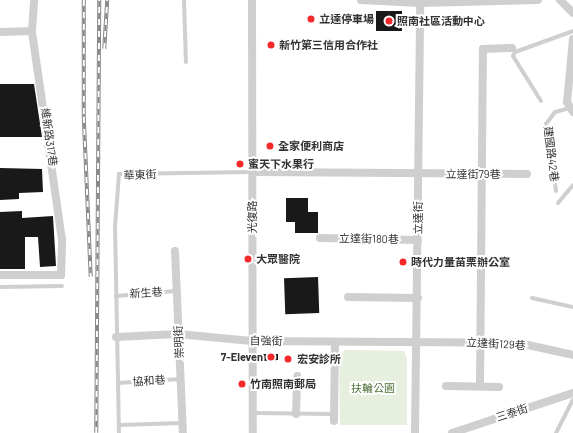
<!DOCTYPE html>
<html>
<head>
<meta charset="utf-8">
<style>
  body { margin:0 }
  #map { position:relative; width:573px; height:433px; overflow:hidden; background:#fff; font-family:Barlow,"Noto Sans TC",sans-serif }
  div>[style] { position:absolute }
  .green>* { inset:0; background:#e7efdf }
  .building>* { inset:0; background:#191919; transform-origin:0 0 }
  .lane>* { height:4px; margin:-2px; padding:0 2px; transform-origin:2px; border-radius:2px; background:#cfcfcf }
  .street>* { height:8px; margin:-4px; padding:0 4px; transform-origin:4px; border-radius:4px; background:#cfcfcf }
  .rail>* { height:3.5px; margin-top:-1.75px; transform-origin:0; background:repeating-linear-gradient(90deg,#fff 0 6px,#878787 0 12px); box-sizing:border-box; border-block:1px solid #878787 }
  .dots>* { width:11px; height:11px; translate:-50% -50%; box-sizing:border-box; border:2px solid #fff; border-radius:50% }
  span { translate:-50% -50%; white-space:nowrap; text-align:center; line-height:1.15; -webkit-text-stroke:4px #fff; paint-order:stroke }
  .poi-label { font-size:11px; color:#323232; font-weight:700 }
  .left { translate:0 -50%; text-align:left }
  .right { translate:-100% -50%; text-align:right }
  .street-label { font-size:11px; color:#323232 }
  .park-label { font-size:11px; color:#51723a }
</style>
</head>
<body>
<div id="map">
  <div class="green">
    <div style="clip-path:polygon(345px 350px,404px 351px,407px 359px,407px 425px,340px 425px,339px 356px)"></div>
  </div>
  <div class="building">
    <div style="left:376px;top:11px;width:26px;height:20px"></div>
    <div style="clip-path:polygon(0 84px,34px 84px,42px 137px,0 137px)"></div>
    <div style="clip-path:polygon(0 168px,42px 169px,43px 192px,19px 193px,19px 199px,0 200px)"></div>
    <div style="clip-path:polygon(286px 198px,308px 198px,308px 212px,318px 212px,318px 233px,295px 233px,295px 222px,286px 222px)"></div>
    <div style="clip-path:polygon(22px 211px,22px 218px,53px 216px,56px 266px,40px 267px,38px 237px,25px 237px,25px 269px,0 269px,0 212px)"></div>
    <div style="left:318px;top:277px;width:36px;height:34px;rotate:88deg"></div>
    <div style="clip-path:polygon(263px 354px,278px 354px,278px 360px,264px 361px)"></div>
  </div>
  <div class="lane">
    <div style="left:184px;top:0;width:62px;rotate:88.2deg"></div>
    <div style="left:541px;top:101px;width:53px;rotate:-121.9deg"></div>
    <div style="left:513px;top:56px;width:4px;rotate:-63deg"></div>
    <div style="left:515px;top:52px;width:62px;rotate:-19.9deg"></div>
    <div style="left:556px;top:191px;width:68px;rotate:-98.5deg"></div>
    <div style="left:546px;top:124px;width:15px;rotate:-53deg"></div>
    <div style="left:555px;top:112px;width:16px;rotate:-15deg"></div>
    <div style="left:558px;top:203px;width:23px;rotate:-50deg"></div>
    <div style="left:0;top:287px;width:62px;rotate:-0.9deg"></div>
    <div style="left:116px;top:296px;width:60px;rotate:-4.8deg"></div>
    <div style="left:532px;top:298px;width:42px;rotate:12.4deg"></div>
    <div style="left:118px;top:383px;width:63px;rotate:-3.6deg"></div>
    <div style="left:253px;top:413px;width:81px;rotate:0.7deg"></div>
    <div style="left:120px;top:425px;width:62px;rotate:-1.8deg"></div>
    <div style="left:119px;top:433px;width:206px;rotate:-91.1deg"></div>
    <div style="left:115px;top:227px;width:53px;rotate:-85.7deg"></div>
    <div style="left:119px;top:174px;width:133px;rotate:-0.9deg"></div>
    <div style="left:556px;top:433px;width:37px;rotate:-63deg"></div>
  </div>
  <div class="street">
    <div style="left:252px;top:0;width:433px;rotate:89.9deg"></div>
    <div style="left:361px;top:0;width:59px;rotate:2.9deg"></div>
    <div style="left:420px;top:3px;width:118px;rotate:-1.5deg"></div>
    <div style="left:560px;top:0;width:18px;rotate:45deg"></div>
    <div style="left:0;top:32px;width:32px;rotate:-2deg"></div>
    <div style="left:573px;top:39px;width:63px;rotate:95.4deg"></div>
    <div style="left:567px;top:102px;width:12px;rotate:59deg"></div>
    <div style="left:252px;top:172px;width:275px;rotate:0.4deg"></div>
    <div style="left:320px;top:238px;width:98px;rotate:1.2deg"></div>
    <div style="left:175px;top:251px;width:182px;rotate:87.5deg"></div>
    <div style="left:0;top:275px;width:61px"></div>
    <div style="left:61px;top:275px;width:35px;rotate:-88deg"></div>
    <div style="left:62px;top:240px;width:211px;rotate:-98.2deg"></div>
    <div style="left:32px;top:31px;width:31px;rotate:-86deg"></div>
    <div style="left:348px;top:297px;width:70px;rotate:0.8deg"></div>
    <div style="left:116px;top:337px;width:62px;rotate:-2.8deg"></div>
    <div style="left:178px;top:334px;width:74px;rotate:5.4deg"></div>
    <div style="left:252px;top:341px;width:267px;rotate:0.4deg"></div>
    <div style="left:519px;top:343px;width:55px;rotate:12.5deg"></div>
    <div style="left:446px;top:386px;width:53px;rotate:1.1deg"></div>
    <div style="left:480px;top:386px;width:337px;rotate:-89.5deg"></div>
    <div style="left:483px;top:49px;width:29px;rotate:-2deg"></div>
    <div style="left:296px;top:414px;width:38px;rotate:-88deg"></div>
    <div style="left:334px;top:421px;width:79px;rotate:-89.3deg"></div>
    <div style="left:415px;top:433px;width:430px;rotate:-89.3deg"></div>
    <div style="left:452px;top:433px;width:127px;rotate:-18.3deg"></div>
  </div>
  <div class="rail">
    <div style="left:84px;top:0;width:117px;rotate:90deg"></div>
    <div style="left:84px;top:117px;width:160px;rotate:87.5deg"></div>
    <div style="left:104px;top:49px;width:49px;rotate:-86.5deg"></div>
    <div style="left:96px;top:433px;width:433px;rotate:-89.6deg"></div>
  </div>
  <div class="dots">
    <div style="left:311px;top:19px;background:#f4292a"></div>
    <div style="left:389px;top:21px;background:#f4292a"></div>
    <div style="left:271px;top:45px;background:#f4292a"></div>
    <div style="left:270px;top:146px;background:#f4292a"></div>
    <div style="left:240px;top:164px;background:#f4292a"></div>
    <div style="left:248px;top:259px;background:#f4292a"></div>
    <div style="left:403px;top:262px;background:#f4292a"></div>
    <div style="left:271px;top:357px;background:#f4292a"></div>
    <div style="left:288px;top:359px;background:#f4292a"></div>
    <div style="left:242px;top:384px;background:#f4292a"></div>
  </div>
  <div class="poi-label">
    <span class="left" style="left:319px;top:19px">立達停車場</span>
    <span class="left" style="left:397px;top:21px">照南社區活動中心</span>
    <span class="left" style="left:279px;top:45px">新竹第三信用合作社</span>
    <span class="left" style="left:278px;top:146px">全家便利商店</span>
    <span class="left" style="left:248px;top:164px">蜜天下水果行</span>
    <span class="left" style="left:256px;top:259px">大眾醫院</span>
    <span class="left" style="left:411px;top:262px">時代力量苗栗辦公室</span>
    <span class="right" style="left:263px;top:357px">7-Eleven</span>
    <span class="left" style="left:297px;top:359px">宏安診所</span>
    <span class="left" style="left:250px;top:384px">竹南照南郵局</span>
  </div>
  <div class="street-label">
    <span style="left:49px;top:137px;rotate:82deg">維新路317巷</span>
    <span style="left:551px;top:154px;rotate:83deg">建國路42巷</span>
    <span style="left:473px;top:174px">立達街79巷</span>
    <span style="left:140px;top:175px;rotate:-3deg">華東街</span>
    <span style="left:252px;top:217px;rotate:-90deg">光復路</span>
    <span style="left:418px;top:218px;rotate:-90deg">立達街</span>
    <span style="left:369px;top:239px;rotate:1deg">立達街180巷</span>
    <span style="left:146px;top:293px;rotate:-4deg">新生巷</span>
    <span style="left:266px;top:341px;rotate:1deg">自強街</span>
    <span style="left:179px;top:342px;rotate:-93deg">崇明街</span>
    <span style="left:496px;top:344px;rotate:3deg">立達街129巷</span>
    <span style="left:149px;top:381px;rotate:-4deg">協和巷</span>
    <span style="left:512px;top:413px;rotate:-18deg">三泰街</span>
  </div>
  <div class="park-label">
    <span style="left:373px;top:388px">扶輪公園</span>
  </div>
</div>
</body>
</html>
